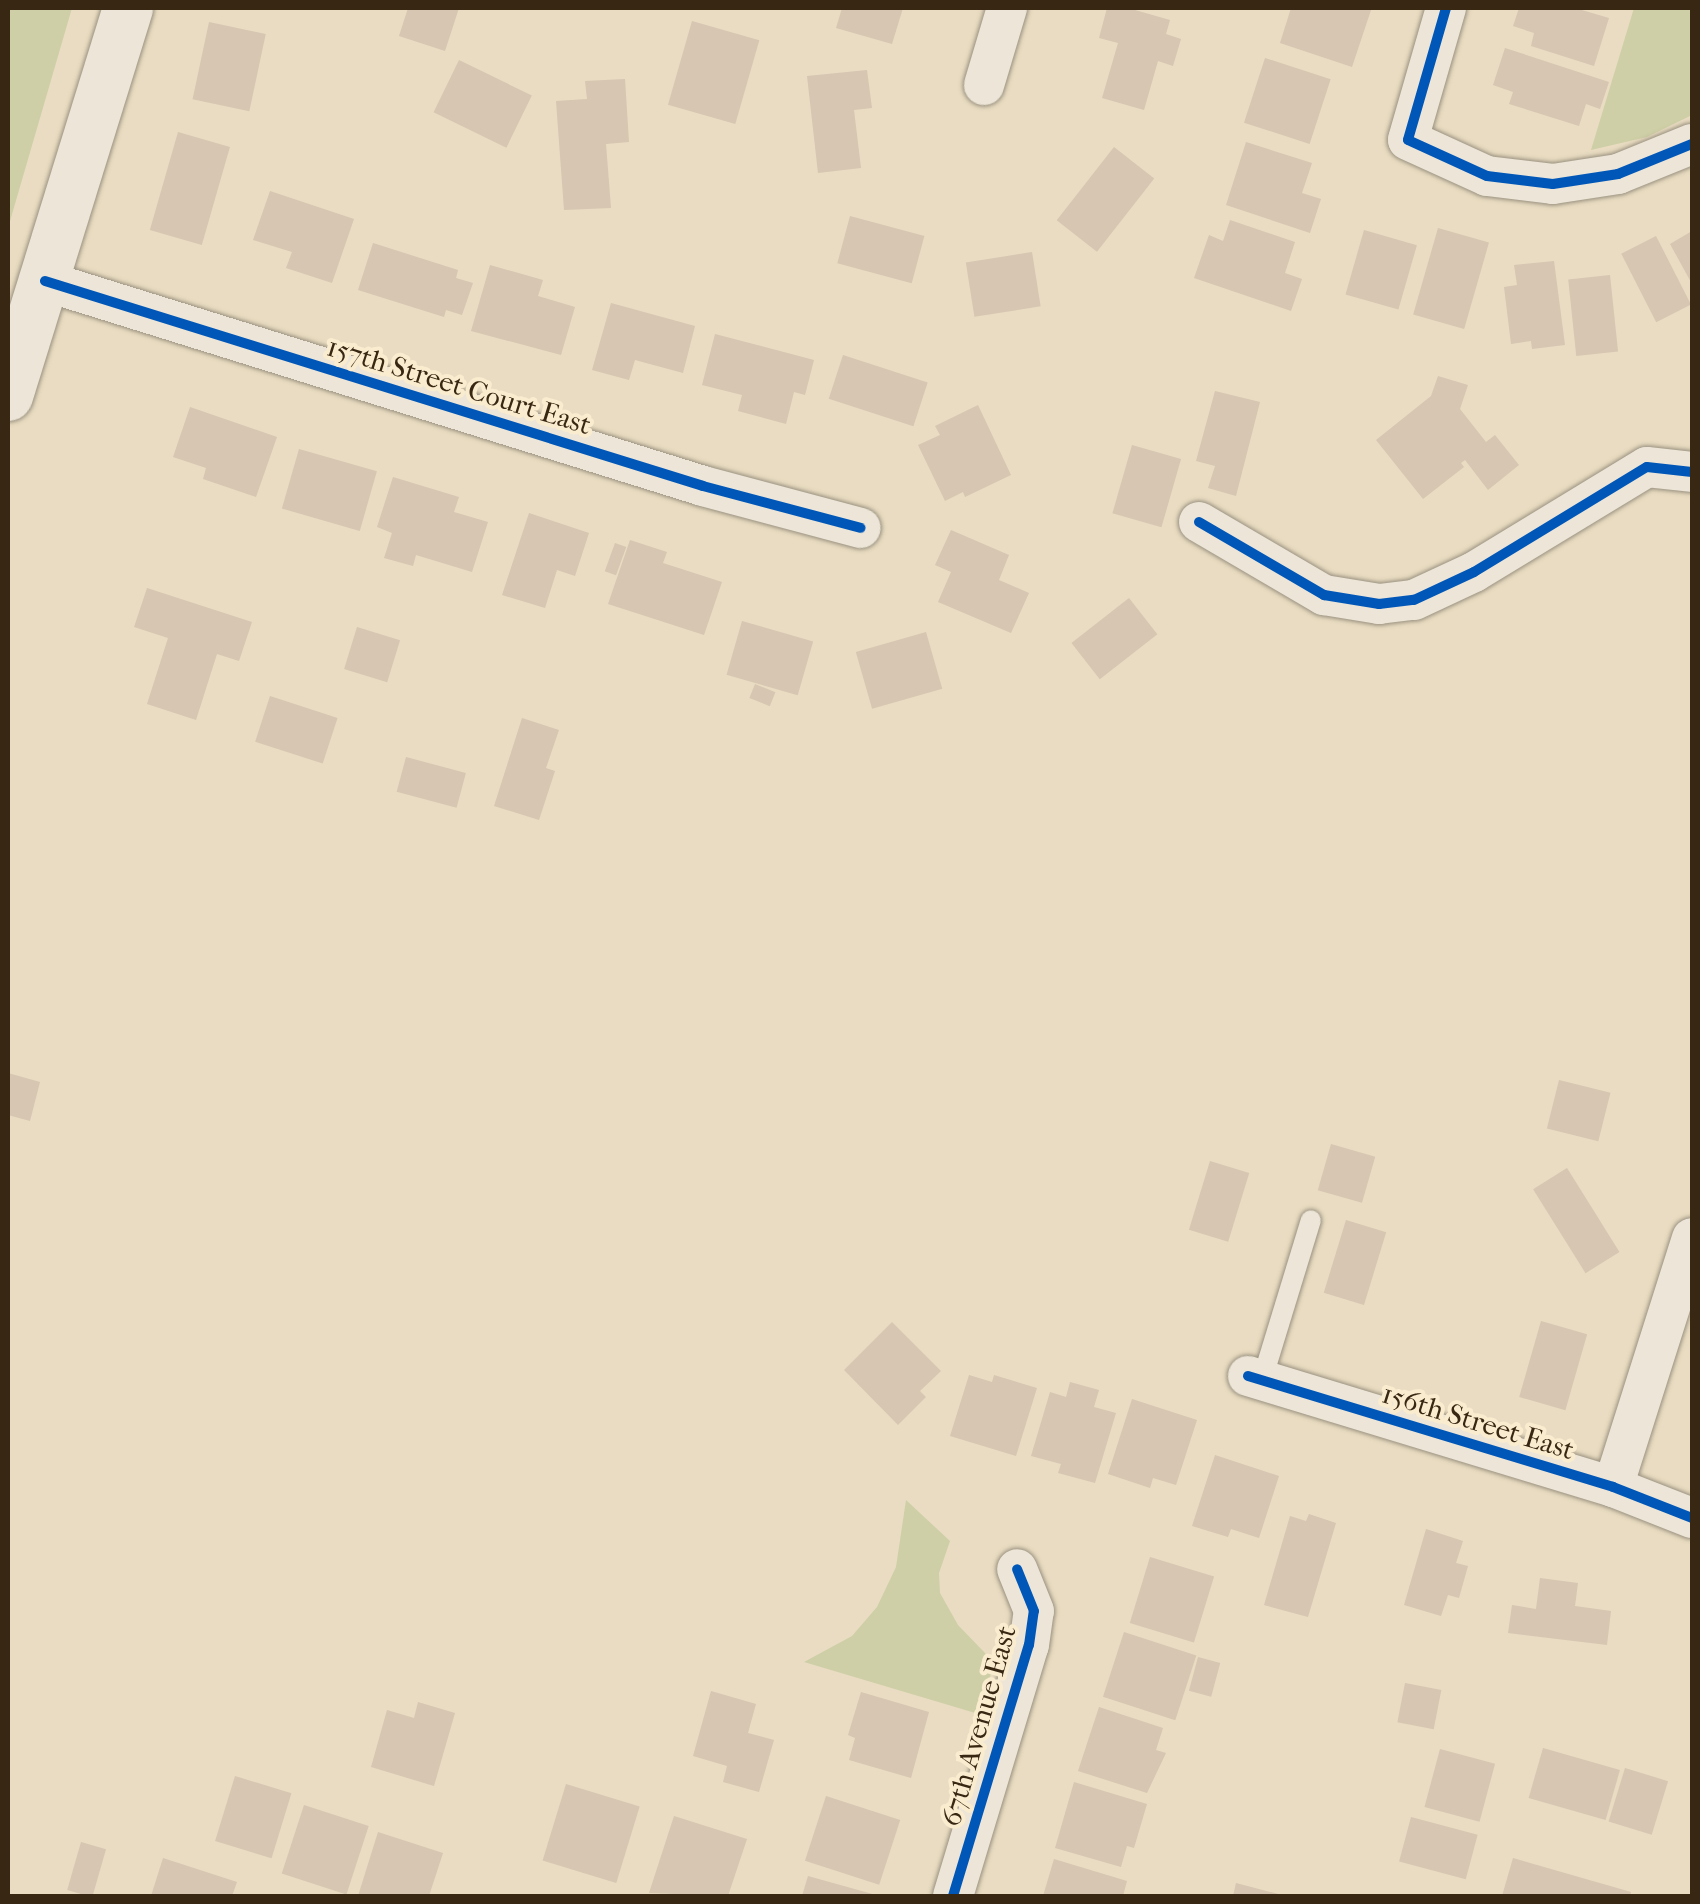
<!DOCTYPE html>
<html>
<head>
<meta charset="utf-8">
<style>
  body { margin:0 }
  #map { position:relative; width:1700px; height:1904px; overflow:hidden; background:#e9dcc2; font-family:"IM FELL French Canon",serif }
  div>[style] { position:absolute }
  .green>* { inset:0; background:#cecfa6 }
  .building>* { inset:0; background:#d6c6b2; transform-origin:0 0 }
  .roads { filter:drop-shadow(0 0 2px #9a917f) drop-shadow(0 0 2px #9a917f) }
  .service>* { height:20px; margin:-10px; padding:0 10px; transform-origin:10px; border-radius:10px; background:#ece5d8 }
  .minor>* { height:40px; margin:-20px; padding:0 20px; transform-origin:20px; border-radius:20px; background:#ece5d8 }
  .tertiary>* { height:50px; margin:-25px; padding:0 25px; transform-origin:25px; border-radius:25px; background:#ece5d8 }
  .cycleway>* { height:10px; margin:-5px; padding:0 5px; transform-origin:5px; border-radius:5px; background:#0057b8 }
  span { translate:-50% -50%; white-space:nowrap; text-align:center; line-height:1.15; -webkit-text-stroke:8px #faecce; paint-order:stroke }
  .street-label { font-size:28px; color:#382712 }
  .frame { position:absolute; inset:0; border:10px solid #382712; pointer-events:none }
</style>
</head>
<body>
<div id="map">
  <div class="green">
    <div style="clip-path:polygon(8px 8px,72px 8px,8px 228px)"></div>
    <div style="clip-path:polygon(1634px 8px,1692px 8px,1692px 115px,1647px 137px,1591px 150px)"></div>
    <div style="clip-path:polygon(906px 1500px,950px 1541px,939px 1573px,940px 1593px,958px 1625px,985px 1653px,992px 1668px,982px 1715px,804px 1662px,852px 1636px,877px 1607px,896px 1567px)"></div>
  </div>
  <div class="building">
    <div style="clip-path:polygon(408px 8px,459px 8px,445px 51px,399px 36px)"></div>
    <div style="clip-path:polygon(842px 8px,903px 8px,892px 44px,836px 28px)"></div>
    <div style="clip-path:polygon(1107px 8px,1128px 8px,1170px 20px,1166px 34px,1181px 39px,1173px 66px,1158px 61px,1144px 110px,1102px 98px,1118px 43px,1099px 38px)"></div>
    <div style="clip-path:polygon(1291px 8px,1371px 10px,1352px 67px,1280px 43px)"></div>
    <div style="clip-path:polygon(1519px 8px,1575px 8px,1609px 18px,1594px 66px,1531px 46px,1534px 33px,1513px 26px)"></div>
    <div style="left:692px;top:21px;width:70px;height:87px;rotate:16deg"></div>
    <div style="left:209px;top:22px;width:58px;height:79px;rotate:12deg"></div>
    <div style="clip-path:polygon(1505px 48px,1609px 82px,1600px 109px,1586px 104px,1579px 126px,1509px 104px,1513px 92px,1493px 85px)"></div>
    <div style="left:1265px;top:58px;width:69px;height:68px;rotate:18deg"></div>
    <div style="left:459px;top:60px;width:81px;height:58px;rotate:26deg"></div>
    <div style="clip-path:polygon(867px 70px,872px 108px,854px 110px,861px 168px,818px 173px,807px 76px)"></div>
    <div style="clip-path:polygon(625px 79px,629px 142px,606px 144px,611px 208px,564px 210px,556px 101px,587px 99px,585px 81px)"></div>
    <div style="left:178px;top:132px;width:54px;height:102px;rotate:16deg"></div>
    <div style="clip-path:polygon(1246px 142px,1312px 163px,1302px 193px,1321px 199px,1310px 233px,1226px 205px)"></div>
    <div style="left:1114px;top:147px;width:51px;height:93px;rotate:38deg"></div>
    <div style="clip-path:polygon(270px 191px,354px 219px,332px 283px,286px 268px,292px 252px,253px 240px)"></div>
    <div style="left:850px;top:216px;width:77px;height:49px;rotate:15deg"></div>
    <div style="clip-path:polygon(1230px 220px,1295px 242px,1285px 273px,1302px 279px,1291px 311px,1194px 278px,1209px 235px,1223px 241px)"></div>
    <div style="left:1438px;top:228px;width:53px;height:90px;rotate:16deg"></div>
    <div style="left:1364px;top:230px;width:55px;height:67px;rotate:16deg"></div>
    <div style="clip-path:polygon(1692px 231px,1692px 284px,1670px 244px)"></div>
    <div style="left:1656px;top:236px;width:77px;height:39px;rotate:63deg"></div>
    <div style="clip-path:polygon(373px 243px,458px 270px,456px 278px,473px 283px,462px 315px,446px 310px,444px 317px,358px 290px)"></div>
    <div style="left:1032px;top:252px;width:55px;height:67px;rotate:81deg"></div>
    <div style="clip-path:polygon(1554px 261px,1565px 345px,1532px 349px,1531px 341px,1511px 344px,1504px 287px,1517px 285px,1514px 265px)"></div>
    <div style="clip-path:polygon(490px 265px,543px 280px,538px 296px,575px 307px,561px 355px,471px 331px)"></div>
    <div style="left:1610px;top:275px;width:77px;height:42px;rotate:84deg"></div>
    <div style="clip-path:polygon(611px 303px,695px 326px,683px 373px,635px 360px,629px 380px,592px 370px)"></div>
    <div style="clip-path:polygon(715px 334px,814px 360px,805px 395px,794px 392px,786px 424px,738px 411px,742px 395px,702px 385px)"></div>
    <div style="left:843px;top:355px;width:89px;height:46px;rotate:18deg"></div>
    <div style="clip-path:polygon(1438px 376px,1468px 385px,1460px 409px,1486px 442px,1495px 435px,1519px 465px,1488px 490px,1465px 460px,1461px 463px,1464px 467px,1423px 499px,1376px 440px,1431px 396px)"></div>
    <div style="clip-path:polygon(1215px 391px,1260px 402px,1236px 496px,1208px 488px,1215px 466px,1196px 461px)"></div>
    <div style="clip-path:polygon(978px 405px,1011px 475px,965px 497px,963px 492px,945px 501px,918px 445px,940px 435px,935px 426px)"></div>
    <div style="clip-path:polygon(190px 407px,277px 437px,256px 497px,203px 479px,206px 468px,173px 457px)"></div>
    <div style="left:1132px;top:445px;width:51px;height:71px;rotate:16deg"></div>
    <div style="left:299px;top:449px;width:81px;height:62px;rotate:16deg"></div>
    <div style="clip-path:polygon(393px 477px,459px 497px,454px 512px,488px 522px,472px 572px,416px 555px,413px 566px,384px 558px,392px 533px,377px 527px)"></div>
    <div style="clip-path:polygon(529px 513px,589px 533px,575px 576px,557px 570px,545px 608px,502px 595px)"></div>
    <div style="clip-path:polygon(951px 530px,1009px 555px,999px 580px,1029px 593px,1011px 633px,938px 602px,951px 572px,935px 565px)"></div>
    <div style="clip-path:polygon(630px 540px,667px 552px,663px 563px,722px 582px,704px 635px,608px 604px)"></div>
    <div style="left:615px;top:543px;width:12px;height:30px;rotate:20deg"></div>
    <div style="clip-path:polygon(147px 588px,252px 622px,239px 661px,217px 654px,196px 720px,147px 704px,168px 638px,134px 627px)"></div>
    <div style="left:1129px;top:598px;width:46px;height:73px;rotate:52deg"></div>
    <div style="left:742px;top:621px;width:74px;height:56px;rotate:16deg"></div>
    <div style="left:357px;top:627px;width:45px;height:44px;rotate:17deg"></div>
    <div style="left:926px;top:632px;width:59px;height:73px;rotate:74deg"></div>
    <div style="left:755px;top:684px;width:22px;height:15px;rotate:22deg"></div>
    <div style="left:270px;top:696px;width:71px;height:48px;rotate:18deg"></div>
    <div style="clip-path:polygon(522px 718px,559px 730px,546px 768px,555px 771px,539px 820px,494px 806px)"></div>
    <div style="left:406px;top:757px;width:62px;height:36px;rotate:15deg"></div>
    <div style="clip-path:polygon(8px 1073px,40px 1082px,30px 1121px,8px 1115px)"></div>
    <div style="left:1559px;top:1080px;width:53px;height:50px;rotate:14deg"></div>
    <div style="left:1331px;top:1144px;width:46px;height:48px;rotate:16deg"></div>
    <div style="left:1210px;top:1161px;width:41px;height:72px;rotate:17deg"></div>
    <div style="left:1567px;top:1168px;width:99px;height:40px;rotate:58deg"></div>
    <div style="left:1346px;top:1220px;width:42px;height:76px;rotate:17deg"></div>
    <div style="left:1541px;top:1321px;width:48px;height:79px;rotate:16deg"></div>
    <div style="clip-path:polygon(892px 1322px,941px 1371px,920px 1391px,926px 1397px,898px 1425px,844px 1370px)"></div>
    <div style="clip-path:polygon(969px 1375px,992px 1382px,994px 1375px,1037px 1388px,1016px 1456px,950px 1436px)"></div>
    <div style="clip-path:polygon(1070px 1382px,1099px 1390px,1094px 1407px,1116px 1413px,1095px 1483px,1058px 1473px,1061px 1464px,1031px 1456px,1050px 1392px,1066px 1397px)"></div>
    <div style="clip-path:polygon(1132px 1399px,1197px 1420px,1176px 1485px,1153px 1478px,1150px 1488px,1108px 1474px)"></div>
    <div style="clip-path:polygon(1215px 1455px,1279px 1476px,1259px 1538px,1231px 1529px,1228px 1537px,1192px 1526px)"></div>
    <div style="clip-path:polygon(1309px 1514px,1336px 1523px,1308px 1617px,1264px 1605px,1290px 1516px,1306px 1521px)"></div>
    <div style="clip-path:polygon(1426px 1529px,1463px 1541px,1456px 1563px,1468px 1566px,1459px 1598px,1448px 1595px,1441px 1616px,1404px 1605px)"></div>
    <div style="left:1150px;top:1557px;width:67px;height:69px;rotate:17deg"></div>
    <div style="clip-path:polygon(1540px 1578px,1578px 1583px,1575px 1606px,1611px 1611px,1607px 1645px,1508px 1633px,1512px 1605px,1536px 1609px)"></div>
    <div style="left:1124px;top:1632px;width:76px;height:68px;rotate:18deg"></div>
    <div style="left:1198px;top:1657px;width:23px;height:35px;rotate:15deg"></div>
    <div style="left:1405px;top:1683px;width:37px;height:40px;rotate:11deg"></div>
    <div style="clip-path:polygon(711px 1691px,756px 1704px,748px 1733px,774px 1740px,759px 1792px,723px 1782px,727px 1766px,693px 1756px)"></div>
    <div style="clip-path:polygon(861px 1692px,929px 1712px,911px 1778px,849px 1760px,855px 1738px,848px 1735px)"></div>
    <div style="clip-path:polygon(418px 1702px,455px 1713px,434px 1786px,371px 1767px,387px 1710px,414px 1718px)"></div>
    <div style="clip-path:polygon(1099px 1707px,1163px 1728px,1156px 1750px,1166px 1753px,1147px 1793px,1078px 1771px)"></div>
    <div style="left:1543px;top:1748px;width:80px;height:52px;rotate:16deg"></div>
    <div style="left:1440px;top:1749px;width:57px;height:60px;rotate:15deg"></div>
    <div style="left:1625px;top:1768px;width:45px;height:56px;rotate:17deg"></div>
    <div style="left:235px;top:1776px;width:59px;height:68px;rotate:17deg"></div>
    <div style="clip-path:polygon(1074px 1782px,1147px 1804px,1134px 1848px,1127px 1846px,1121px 1867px,1055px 1848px)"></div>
    <div style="left:566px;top:1784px;width:77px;height:80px;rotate:17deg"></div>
    <div style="left:826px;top:1796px;width:78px;height:68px;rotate:18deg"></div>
    <div style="left:304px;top:1805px;width:68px;height:72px;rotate:18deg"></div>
    <div style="clip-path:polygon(674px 1816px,747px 1839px,728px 1896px,649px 1893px)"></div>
    <div style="left:1411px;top:1817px;width:69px;height:46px;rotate:15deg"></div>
    <div style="clip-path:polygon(378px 1832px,443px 1853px,429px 1896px,358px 1896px)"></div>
    <div style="left:81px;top:1842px;width:26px;height:50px;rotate:16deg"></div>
    <div style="clip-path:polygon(163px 1858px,237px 1882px,232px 1896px,151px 1896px)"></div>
    <div style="clip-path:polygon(1513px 1858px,1631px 1892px,1630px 1896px,1502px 1896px)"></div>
    <div style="clip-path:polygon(1054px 1859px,1127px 1881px,1123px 1896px,1043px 1896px)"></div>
    <div style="clip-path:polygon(808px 1876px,876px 1895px,876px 1896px,802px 1896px)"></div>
    <div style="clip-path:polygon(1236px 1883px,1282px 1895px,1282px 1896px,1233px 1896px)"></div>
  </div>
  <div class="roads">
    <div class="service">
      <div style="left:1262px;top:1380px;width:167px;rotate:-73deg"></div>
    </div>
    <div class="minor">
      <div style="left:1446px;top:8px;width:137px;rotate:106.1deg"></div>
      <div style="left:1408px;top:140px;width:87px;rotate:24.5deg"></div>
      <div style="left:1487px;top:176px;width:66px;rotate:6.9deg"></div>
      <div style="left:1553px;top:184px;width:66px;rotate:-8.7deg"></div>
      <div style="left:1618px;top:174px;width:80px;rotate:-22.1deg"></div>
      <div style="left:984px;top:85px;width:80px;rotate:-73.4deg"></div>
      <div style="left:45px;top:281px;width:689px;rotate:17.3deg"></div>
      <div style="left:703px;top:486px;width:163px;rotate:14.9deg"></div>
      <div style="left:1199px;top:522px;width:145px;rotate:30.3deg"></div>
      <div style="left:1324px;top:595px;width:56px;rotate:9.3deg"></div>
      <div style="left:1379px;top:604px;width:35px;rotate:-7deg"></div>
      <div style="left:1414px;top:600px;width:66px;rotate:-25deg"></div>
      <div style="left:1474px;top:572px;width:202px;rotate:-31.3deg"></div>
      <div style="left:1647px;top:467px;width:45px;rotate:6.3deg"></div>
      <div style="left:1248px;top:1376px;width:382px;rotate:16.9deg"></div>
      <div style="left:1613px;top:1487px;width:85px;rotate:21.4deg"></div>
      <div style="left:1613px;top:1487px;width:261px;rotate:-72.4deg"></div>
      <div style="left:953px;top:1896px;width:262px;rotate:-73.2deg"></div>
      <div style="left:1029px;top:1645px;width:34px;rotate:-82deg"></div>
      <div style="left:1034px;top:1611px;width:45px;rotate:-112deg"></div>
    </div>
    <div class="tertiary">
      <div style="left:8px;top:396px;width:406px;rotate:-72.8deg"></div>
    </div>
  </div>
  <div class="cycleway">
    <div style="left:1446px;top:8px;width:137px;rotate:106.1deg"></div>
    <div style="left:1408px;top:140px;width:87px;rotate:24.5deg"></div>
    <div style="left:1487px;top:176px;width:66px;rotate:6.9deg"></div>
    <div style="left:1553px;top:184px;width:66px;rotate:-8.7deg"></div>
    <div style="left:1618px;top:174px;width:80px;rotate:-22.1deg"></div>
    <div style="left:45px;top:281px;width:689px;rotate:17.3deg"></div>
    <div style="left:703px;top:486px;width:163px;rotate:14.9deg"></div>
    <div style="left:1199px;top:522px;width:145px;rotate:30.3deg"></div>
    <div style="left:1324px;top:595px;width:56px;rotate:9.3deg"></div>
    <div style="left:1379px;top:604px;width:35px;rotate:-7deg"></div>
    <div style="left:1414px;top:600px;width:66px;rotate:-25deg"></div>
    <div style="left:1474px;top:572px;width:202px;rotate:-31.3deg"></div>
    <div style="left:1647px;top:467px;width:45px;rotate:6.3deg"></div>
    <div style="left:1248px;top:1376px;width:382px;rotate:16.9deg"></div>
    <div style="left:1613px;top:1487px;width:85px;rotate:21.4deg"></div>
    <div style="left:953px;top:1896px;width:262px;rotate:-73.2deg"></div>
    <div style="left:1029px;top:1645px;width:34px;rotate:-82deg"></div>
    <div style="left:1034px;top:1611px;width:45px;rotate:-112deg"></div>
  </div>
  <div class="street-label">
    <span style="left:459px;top:386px;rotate:17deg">157th Street Court East</span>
    <span style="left:1478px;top:1422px;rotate:17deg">156th Street East</span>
    <span style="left:979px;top:1726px;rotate:-74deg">67th Avenue East</span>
  </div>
  <div class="frame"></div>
</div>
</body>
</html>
